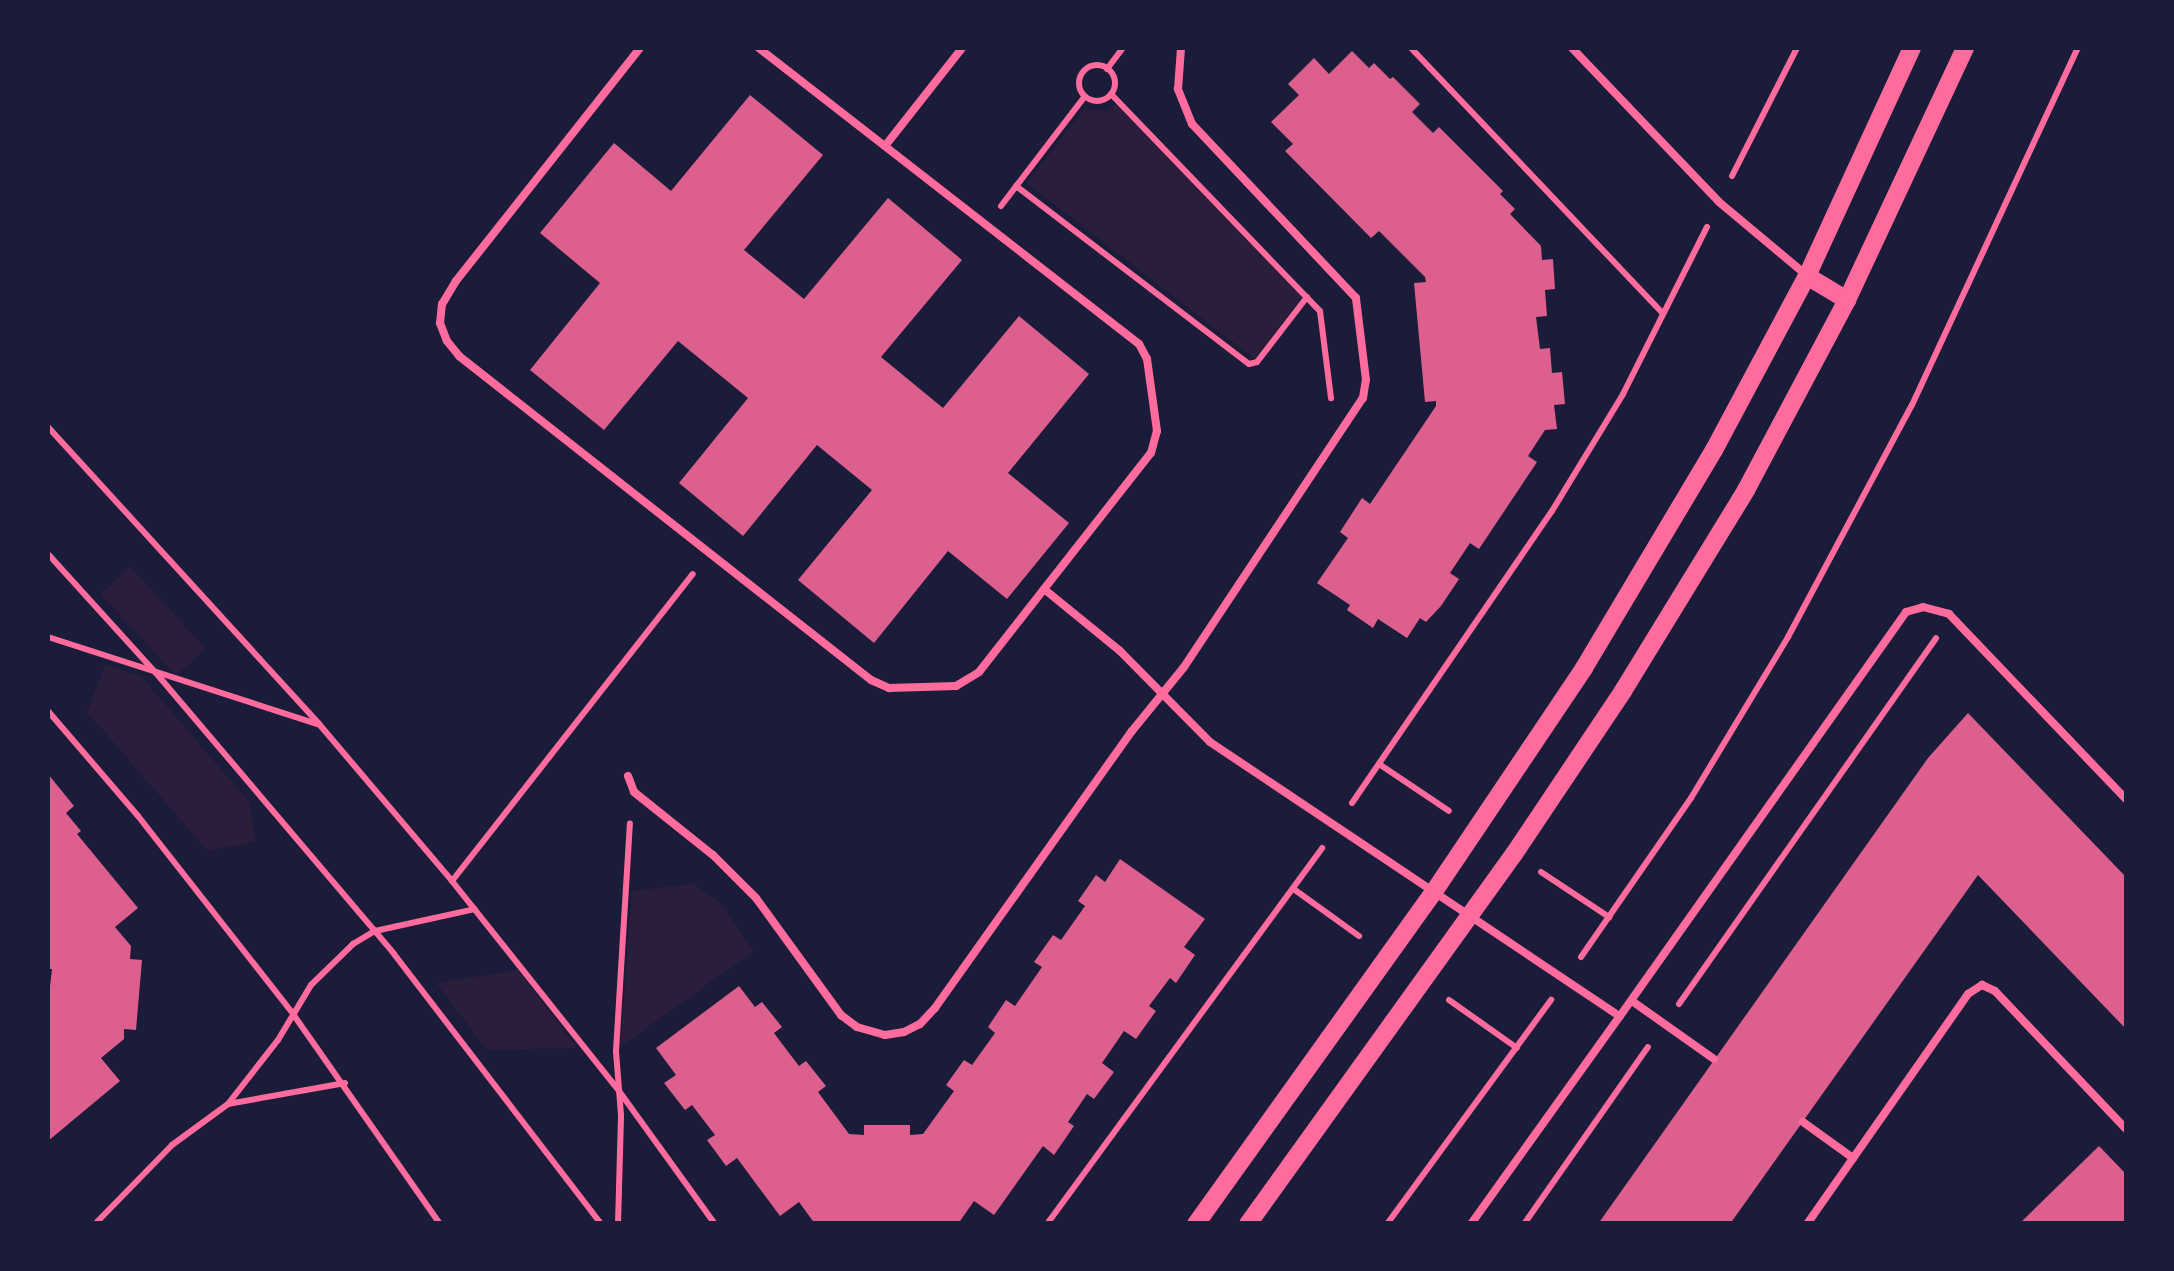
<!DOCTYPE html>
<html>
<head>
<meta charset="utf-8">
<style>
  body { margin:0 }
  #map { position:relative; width:2174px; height:1271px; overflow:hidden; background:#1b1b3a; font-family:"Work Sans",sans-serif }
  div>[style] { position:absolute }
  .green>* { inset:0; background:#2a1e3b; transform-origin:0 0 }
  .building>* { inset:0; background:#dd5f8e }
  .path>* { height:6px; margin:-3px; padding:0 3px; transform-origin:3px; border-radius:3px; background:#ff6b9d }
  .path>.ring { margin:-3px; padding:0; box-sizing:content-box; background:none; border:6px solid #ff6b9d; border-radius:50% }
  .service>* { height:8px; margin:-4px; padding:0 4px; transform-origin:4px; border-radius:4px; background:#ff6b9d }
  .tertiary>* { height:18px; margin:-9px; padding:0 9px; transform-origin:9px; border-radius:9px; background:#ff6b9d }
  span { translate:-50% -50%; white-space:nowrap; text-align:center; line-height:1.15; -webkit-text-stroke:10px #1b1b3a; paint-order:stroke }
  .frame { position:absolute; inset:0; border:50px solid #1b1b3a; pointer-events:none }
</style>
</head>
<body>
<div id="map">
  <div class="green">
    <div style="clip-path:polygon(1116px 104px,1302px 297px,1255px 359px,1027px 183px,1084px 109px,1106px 111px)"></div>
    <div style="left:130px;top:567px;width:111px;height:40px;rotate:47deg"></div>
    <div style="clip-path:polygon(105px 665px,141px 676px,250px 803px,255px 842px,208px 851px,87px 712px)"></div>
    <div style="clip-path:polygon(693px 884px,718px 901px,754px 951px,620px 1047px,632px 891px)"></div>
    <div style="clip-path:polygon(518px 970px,577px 1048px,487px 1050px,436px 983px)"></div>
  </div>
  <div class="building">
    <div style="clip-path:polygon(1352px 51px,1369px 68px,1374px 63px,1390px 79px,1393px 77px,1420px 104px,1412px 112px,1433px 133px,1439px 127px,1503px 191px,1500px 194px,1515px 209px,1510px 214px,1541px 246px,1542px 260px,1553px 259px,1555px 289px,1545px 290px,1547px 316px,1536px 317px,1540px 349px,1550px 348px,1552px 373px,1562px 372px,1565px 404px,1554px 405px,1557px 429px,1545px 430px,1528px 456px,1537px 462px,1479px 549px,1470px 543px,1450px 573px,1459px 579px,1441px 606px,1426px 622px,1420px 618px,1407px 638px,1378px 619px,1373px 628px,1347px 610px,1350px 605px,1317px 583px,1348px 538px,1340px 532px,1362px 498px,1370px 504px,1436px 406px,1436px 401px,1425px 402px,1414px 283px,1426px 282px,1425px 277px,1379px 231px,1371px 238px,1285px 151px,1293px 144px,1271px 122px,1299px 95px,1288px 84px,1314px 58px,1329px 74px)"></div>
    <div style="clip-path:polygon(750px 95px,823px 155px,744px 250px,804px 299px,888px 198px,962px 260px,881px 357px,943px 408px,1019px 316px,1089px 374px,1008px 473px,1069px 523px,1007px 599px,948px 551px,874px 643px,798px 580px,872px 490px,817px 445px,743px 536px,679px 483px,748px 398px,678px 341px,604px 430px,530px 370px,600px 283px,540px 233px,614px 143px,671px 191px)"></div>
    <div style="clip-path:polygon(1968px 713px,2126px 877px,2126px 1029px,1978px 875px,1730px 1224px,1598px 1224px,1928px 758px)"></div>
    <div style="clip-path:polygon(48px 774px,74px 806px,66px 813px,81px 831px,77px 834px,138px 908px,115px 927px,131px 946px,130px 959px,142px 960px,136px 1030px,124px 1029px,124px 1039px,101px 1058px,120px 1081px,48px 1141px,48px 1004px,52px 969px,48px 969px)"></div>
    <div style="clip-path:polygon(1120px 859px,1205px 919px,1184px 947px,1195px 955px,1176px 983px,1170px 978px,1149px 1006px,1156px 1011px,1136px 1039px,1124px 1031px,1102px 1063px,1114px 1072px,1094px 1099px,1087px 1094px,1068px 1122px,1074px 1126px,1054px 1155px,1043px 1146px,994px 1215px,974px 1201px,958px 1224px,815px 1224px,799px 1202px,780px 1216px,737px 1158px,726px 1166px,707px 1140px,715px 1135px,692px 1105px,685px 1110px,664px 1083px,676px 1075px,656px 1048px,739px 986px,755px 1007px,762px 1002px,782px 1027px,774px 1033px,786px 1049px,799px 1066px,806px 1061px,826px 1086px,818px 1092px,849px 1134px,864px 1135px,864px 1125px,910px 1125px,910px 1135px,923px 1134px,954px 1091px,946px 1085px,964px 1060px,972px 1065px,995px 1033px,988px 1027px,1006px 1000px,1015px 1006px,1042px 967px,1034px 962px,1053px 935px,1061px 940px,1085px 906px,1078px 901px,1096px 875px,1105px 882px)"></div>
    <div style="clip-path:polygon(2099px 1146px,2126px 1174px,2126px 1224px,2019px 1224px)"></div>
  </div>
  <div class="path">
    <div style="left:1411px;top:48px;width:366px;rotate:46.5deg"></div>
    <div class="ring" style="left:1079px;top:65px;width:30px;height:30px"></div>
    <div style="left:1107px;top:69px;width:26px;rotate:-53deg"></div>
    <div style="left:1111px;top:94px;width:301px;rotate:46.1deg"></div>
    <div style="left:1320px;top:311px;width:88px;rotate:82.8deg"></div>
    <div style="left:1732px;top:176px;width:144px;rotate:-63.1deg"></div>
    <div style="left:1016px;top:186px;width:293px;rotate:37.4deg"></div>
    <div style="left:1249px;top:364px;width:8px;rotate:-14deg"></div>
    <div style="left:1257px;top:362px;width:82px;rotate:-52.4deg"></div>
    <div style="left:1001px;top:206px;width:138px;rotate:-52.6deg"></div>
    <div style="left:48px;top:427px;width:402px;rotate:47.6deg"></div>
    <div style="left:319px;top:724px;width:206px;rotate:49.7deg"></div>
    <div style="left:452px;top:881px;width:268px;rotate:51.5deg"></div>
    <div style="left:619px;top:1091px;width:164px;rotate:54.2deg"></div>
    <div style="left:48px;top:554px;width:161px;rotate:47.8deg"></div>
    <div style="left:156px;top:673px;width:368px;rotate:49.7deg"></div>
    <div style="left:394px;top:954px;width:340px;rotate:52.5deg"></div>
    <div style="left:48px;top:637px;width:284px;rotate:17.9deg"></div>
    <div style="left:48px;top:711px;width:138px;rotate:49.4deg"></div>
    <div style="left:138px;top:816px;width:251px;rotate:51.9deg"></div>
    <div style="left:293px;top:1014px;width:256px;rotate:55deg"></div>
    <div style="left:1379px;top:764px;width:84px;rotate:33.9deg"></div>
    <div style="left:1352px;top:803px;width:354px;rotate:-55.6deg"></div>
    <div style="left:1552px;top:511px;width:137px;rotate:-58.7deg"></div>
    <div style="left:1623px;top:394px;width:187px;rotate:-63.3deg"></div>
    <div style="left:1541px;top:872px;width:82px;rotate:33.5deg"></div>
    <div style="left:452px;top:881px;width:390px;rotate:-51.9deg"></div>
    <div style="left:1295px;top:890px;width:79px;rotate:35.7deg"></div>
    <div style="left:1581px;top:957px;width:193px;rotate:-55.3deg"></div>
    <div style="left:1691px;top:798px;width:188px;rotate:-58.9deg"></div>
    <div style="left:1788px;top:637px;width:263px;rotate:-61.9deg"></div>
    <div style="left:1912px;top:405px;width:394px;rotate:-65.1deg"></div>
    <div style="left:1449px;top:1000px;width:83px;rotate:35.2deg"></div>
    <div style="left:1679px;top:1004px;width:447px;rotate:-54.9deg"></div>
    <div style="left:228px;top:1104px;width:119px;rotate:-10.2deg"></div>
    <div style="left:95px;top:1224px;width:110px;rotate:-45.7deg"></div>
    <div style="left:172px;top:1145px;width:69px;rotate:-36.2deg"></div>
    <div style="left:228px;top:1104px;width:81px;rotate:-52deg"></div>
    <div style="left:278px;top:1040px;width:64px;rotate:-59deg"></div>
    <div style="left:311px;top:985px;width:59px;rotate:-44.3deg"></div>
    <div style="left:353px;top:944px;width:26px;rotate:-31deg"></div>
    <div style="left:375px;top:931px;width:102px;rotate:-12.4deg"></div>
    <div style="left:618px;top:1224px;width:109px;rotate:-88.4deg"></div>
    <div style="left:621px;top:1115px;width:64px;rotate:-94.5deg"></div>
    <div style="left:616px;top:1051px;width:228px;rotate:-86.5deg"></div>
    <div style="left:1047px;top:1224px;width:466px;rotate:-53.8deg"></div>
    <div style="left:1387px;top:1224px;width:278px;rotate:-53.8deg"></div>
    <div style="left:1524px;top:1224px;width:216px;rotate:-55deg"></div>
  </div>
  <div class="service">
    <div style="left:640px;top:48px;width:297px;rotate:128.3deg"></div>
    <div style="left:456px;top:281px;width:27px;rotate:121deg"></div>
    <div style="left:442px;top:304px;width:19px;rotate:96deg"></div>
    <div style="left:440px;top:323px;width:19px;rotate:69deg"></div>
    <div style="left:447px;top:341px;width:19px;rotate:51deg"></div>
    <div style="left:459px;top:356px;width:524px;rotate:38.18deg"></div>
    <div style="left:871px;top:680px;width:20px;rotate:24deg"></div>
    <div style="left:889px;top:688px;width:67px;rotate:-1.7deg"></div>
    <div style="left:956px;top:686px;width:27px;rotate:-31deg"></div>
    <div style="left:979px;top:672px;width:278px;rotate:-51.9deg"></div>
    <div style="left:1151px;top:453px;width:23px;rotate:-75deg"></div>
    <div style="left:1157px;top:431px;width:73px;rotate:-97.9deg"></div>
    <div style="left:1147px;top:359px;width:17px;rotate:-118deg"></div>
    <div style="left:1139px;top:344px;width:482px;rotate:-142.1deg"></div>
    <div style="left:1572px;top:48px;width:213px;rotate:46.3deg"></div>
    <div style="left:1719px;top:202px;width:112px;rotate:39.9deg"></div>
    <div style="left:885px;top:146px;width:125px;rotate:-51.8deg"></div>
    <div style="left:1044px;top:589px;width:98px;rotate:39.2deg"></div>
    <div style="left:1120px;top:651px;width:128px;rotate:45.3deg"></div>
    <div style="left:1210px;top:742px;width:493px;rotate:33.8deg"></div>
    <div style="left:1620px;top:1016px;width:495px;rotate:-54.7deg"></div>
    <div style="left:1906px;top:612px;width:18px;rotate:-16deg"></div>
    <div style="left:1923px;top:607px;width:27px;rotate:15deg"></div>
    <div style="left:1949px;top:614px;width:256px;rotate:46.3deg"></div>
    <div style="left:628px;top:776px;width:17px;rotate:69deg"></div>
    <div style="left:634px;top:792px;width:101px;rotate:38.6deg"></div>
    <div style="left:713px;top:855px;width:61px;rotate:45deg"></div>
    <div style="left:756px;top:898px;width:145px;rotate:54deg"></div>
    <div style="left:841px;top:1015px;width:20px;rotate:37deg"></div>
    <div style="left:857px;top:1027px;width:29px;rotate:16deg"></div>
    <div style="left:885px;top:1035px;width:19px;rotate:-9deg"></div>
    <div style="left:904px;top:1032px;width:18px;rotate:-27deg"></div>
    <div style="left:920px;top:1024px;width:22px;rotate:-47deg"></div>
    <div style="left:935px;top:1008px;width:340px;rotate:-54.6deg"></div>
    <div style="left:1132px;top:731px;width:82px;rotate:-50.9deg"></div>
    <div style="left:1184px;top:667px;width:323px;rotate:-56.4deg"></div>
    <div style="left:1363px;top:398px;width:18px;rotate:-81deg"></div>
    <div style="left:1366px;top:380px;width:83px;rotate:-97deg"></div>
    <div style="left:1356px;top:298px;width:239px;rotate:-133.3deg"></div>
    <div style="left:1192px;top:124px;width:38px;rotate:-112deg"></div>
    <div style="left:1178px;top:89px;width:41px;rotate:-85.8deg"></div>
    <div style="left:1632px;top:1001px;width:100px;rotate:35.3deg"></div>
    <div style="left:1803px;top:1122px;width:62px;rotate:35.8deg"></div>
    <div style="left:1471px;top:1224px;width:256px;rotate:-54.4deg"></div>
    <div style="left:1807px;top:1224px;width:281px;rotate:-55deg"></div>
    <div style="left:1968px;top:994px;width:17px;rotate:-33deg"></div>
    <div style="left:1982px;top:985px;width:14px;rotate:25deg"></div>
    <div style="left:1995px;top:991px;width:190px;rotate:46.5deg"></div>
  </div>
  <div class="tertiary">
    <div style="left:1807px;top:276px;width:47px;rotate:31deg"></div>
    <div style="left:1196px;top:1224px;width:407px;rotate:-54.4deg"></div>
    <div style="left:1433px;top:893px;width:271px;rotate:-56.1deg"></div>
    <div style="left:1584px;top:668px;width:254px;rotate:-59.2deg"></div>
    <div style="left:1714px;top:450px;width:197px;rotate:-61.9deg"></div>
    <div style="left:1807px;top:276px;width:251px;rotate:-65.3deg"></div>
    <div style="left:1248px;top:1224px;width:456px;rotate:-54.3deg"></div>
    <div style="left:1514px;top:854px;width:196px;rotate:-56.2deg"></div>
    <div style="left:1623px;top:691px;width:236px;rotate:-58.5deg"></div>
    <div style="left:1746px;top:490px;width:215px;rotate:-62deg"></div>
    <div style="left:1847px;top:300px;width:278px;rotate:-64.9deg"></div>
  </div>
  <div class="frame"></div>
</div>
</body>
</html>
